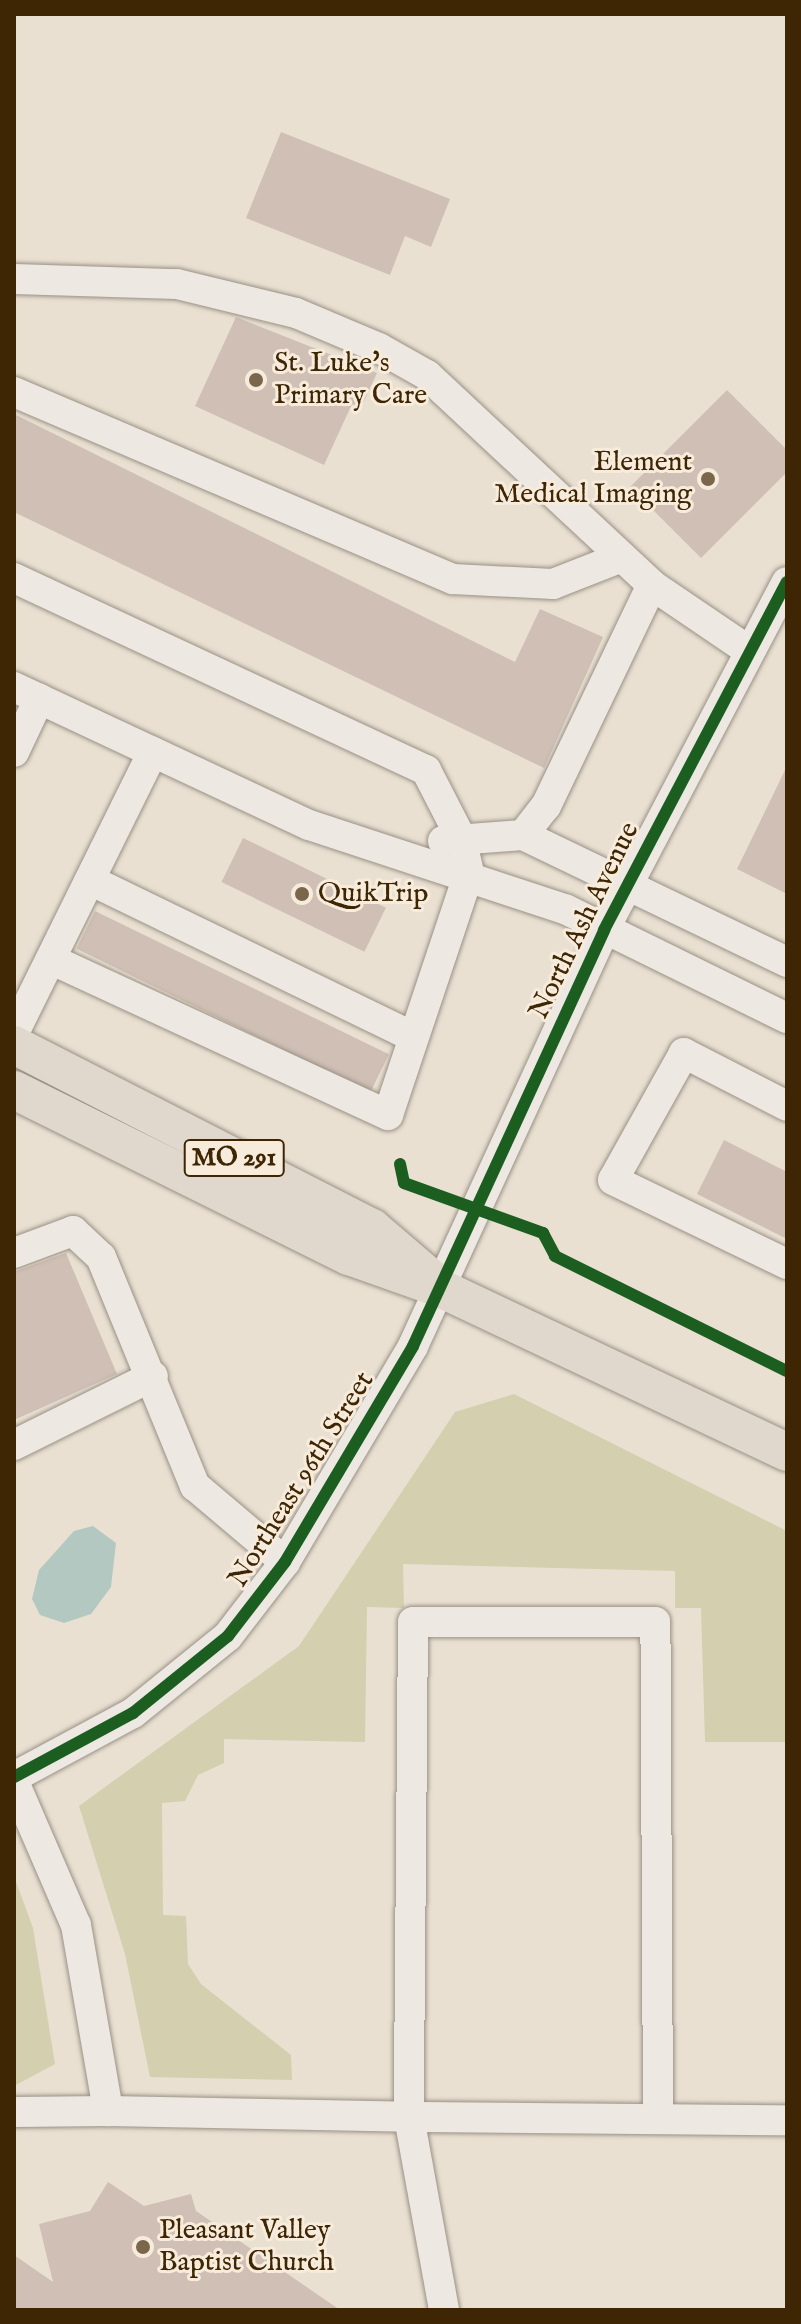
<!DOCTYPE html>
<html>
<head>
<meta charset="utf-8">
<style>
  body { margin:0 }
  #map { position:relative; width:801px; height:2324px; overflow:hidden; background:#e9e0d2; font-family:"IM FELL English",serif }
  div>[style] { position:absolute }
  .green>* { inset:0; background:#d4cfae }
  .water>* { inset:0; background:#b2c8c0 }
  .building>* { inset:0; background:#cfbfb4; transform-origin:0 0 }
  .roads { filter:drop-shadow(0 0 2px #9a9185) drop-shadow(0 0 2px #9a9185) }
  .minor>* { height:30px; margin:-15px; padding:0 15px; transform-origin:15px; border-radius:15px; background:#ede8e2 }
  .major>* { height:38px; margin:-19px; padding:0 19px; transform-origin:19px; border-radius:19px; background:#e0d8cc }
  .cycleway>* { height:12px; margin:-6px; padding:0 6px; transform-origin:6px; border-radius:6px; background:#1b5e20 }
  .dots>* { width:22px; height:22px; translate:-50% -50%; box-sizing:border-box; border:4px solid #f7ecdc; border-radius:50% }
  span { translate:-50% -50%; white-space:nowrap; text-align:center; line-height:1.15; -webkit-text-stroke:6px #f7ecdc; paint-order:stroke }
  .shield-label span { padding:2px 6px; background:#f7ecdc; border:2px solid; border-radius:6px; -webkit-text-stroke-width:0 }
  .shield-label { font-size:26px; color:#3e2503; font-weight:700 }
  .poi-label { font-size:28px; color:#3e2503 }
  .left { translate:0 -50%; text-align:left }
  .right { translate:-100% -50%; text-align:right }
  .street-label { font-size:28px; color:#3e2503 }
  .frame { position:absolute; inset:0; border:16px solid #3e2503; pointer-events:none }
</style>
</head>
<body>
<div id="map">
  <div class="green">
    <div style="clip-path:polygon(514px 1394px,787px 1531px,787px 1742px,705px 1742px,701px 1608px,675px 1608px,675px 1571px,403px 1564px,404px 1608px,367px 1607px,365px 1742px,224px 1739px,224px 1763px,198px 1775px,185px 1801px,162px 1803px,163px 1915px,186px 1916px,188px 1964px,201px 1984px,291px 2055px,292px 2080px,150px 2077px,125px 1954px,79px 1806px,299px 1646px,455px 1412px)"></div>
    <div style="clip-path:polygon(14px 1876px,33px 1928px,55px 2064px,14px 2086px)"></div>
  </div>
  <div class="water">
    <div style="clip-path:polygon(93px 1526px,116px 1543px,111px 1587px,91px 1614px,64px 1623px,40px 1615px,32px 1599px,39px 1570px,74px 1531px)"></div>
  </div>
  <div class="building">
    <div style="clip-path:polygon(281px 132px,450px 199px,431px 247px,405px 236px,390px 275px,246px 218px)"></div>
    <div style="clip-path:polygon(236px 317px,377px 373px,361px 408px,352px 404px,324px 465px,195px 406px)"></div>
    <div style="clip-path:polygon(727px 390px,787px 450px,787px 472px,701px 558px,630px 487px)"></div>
    <div style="clip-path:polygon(14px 414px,515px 662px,540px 609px,603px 637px,544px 768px,14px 512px)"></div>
    <div style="clip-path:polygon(787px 766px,787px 894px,737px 869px)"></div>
    <div style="left:243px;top:838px;width:159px;height:49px;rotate:26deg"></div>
    <div style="left:95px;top:911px;width:327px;height:42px;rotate:26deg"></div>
    <div style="clip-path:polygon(724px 1140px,787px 1172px,787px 1239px,697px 1194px)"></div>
    <div style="clip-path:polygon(66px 1253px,117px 1374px,14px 1420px,14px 1272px)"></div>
    <div style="clip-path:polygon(108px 2182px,144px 2206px,191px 2194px,196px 2211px,340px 2310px,14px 2310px,14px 2255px,53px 2282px,39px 2224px,90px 2211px)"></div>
  </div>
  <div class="roads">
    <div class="minor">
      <div style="left:14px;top:279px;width:163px;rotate:1.8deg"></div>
      <div style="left:177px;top:284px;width:122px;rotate:13.7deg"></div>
      <div style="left:296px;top:313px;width:90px;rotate:22.9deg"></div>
      <div style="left:379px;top:348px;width:55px;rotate:29.4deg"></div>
      <div style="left:427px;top:375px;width:308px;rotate:43deg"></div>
      <div style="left:14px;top:392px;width:477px;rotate:23.1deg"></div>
      <div style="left:453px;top:579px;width:100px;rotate:2.9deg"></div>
      <div style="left:553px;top:584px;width:74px;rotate:-21.4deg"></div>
      <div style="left:14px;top:578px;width:455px;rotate:25deg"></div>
      <div style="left:426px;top:770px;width:76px;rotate:62.8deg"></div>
      <div style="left:461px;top:838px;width:36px;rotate:77deg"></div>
      <div style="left:469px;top:873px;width:255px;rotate:108.5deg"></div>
      <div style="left:388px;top:1115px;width:370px;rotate:-155.2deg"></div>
      <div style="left:14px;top:687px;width:153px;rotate:25.1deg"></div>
      <div style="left:14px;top:752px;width:59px;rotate:-64.7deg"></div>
      <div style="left:523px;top:835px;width:37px;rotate:-52deg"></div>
      <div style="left:546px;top:806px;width:245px;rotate:-64.4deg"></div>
      <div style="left:652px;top:585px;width:117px;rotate:34.2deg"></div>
      <div style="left:443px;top:841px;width:80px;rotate:-4.3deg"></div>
      <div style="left:523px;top:835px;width:293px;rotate:25.7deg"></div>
      <div style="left:90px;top:880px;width:359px;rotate:25.9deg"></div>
      <div style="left:14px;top:1033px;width:313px;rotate:-63.7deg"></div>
      <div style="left:153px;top:752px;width:172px;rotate:25.1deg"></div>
      <div style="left:309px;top:825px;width:269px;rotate:18.2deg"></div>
      <div style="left:565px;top:909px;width:247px;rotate:26.2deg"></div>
      <div style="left:787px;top:1106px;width:116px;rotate:-152.8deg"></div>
      <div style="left:684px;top:1053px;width:145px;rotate:119.2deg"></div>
      <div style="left:613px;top:1180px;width:193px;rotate:25.8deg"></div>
      <div style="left:14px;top:1253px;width:63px;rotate:-20.4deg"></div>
      <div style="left:73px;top:1231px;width:38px;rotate:43deg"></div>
      <div style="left:101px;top:1257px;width:248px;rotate:67.7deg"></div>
      <div style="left:195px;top:1486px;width:118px;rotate:40.2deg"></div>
      <div style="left:14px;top:1445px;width:155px;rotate:-26.4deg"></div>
      <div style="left:14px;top:1777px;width:135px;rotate:-28.3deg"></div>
      <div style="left:133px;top:1713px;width:122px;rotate:-39deg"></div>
      <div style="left:228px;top:1636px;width:93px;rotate:-52.4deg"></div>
      <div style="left:285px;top:1562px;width:251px;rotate:-59.3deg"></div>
      <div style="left:413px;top:1346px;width:458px;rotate:-65.3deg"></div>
      <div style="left:604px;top:930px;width:393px;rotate:-62.3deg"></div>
      <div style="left:14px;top:1782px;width:156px;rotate:66.6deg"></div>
      <div style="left:76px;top:1925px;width:189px;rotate:80.2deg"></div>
      <div style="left:108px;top:2111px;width:301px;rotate:1.1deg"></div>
      <div style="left:409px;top:2117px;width:196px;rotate:79.7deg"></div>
      <div style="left:14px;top:2112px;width:94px;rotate:-0.6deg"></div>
      <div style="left:658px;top:2119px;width:497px;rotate:-90.3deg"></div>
      <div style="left:655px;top:1622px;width:242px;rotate:180deg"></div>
      <div style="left:413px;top:1622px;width:495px;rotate:90.5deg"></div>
      <div style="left:409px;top:2117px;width:378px;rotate:0.5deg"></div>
    </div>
    <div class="major">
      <div style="left:14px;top:1045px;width:402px;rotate:27.1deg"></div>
      <div style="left:372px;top:1228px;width:74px;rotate:40.6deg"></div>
      <div style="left:14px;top:1090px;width:374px;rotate:26.4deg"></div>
      <div style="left:349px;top:1256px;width:99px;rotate:19.5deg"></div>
      <div style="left:442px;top:1289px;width:382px;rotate:25.3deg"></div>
    </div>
  </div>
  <div class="cycleway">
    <div style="left:400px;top:1164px;width:19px;rotate:78deg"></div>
    <div style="left:404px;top:1183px;width:148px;rotate:19.8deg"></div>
    <div style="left:543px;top:1233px;width:26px;rotate:62deg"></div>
    <div style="left:555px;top:1256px;width:259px;rotate:26.4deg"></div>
    <div style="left:14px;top:1777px;width:135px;rotate:-28.3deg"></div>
    <div style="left:133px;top:1713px;width:122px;rotate:-39deg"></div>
    <div style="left:228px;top:1636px;width:93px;rotate:-52.4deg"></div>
    <div style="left:285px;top:1562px;width:251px;rotate:-59.3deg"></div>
    <div style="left:413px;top:1346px;width:458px;rotate:-65.3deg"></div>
    <div style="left:604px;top:930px;width:393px;rotate:-62.3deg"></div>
  </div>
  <div class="dots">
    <div style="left:256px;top:380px;background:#7a664b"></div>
    <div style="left:708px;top:479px;background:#7a664b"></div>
    <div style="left:302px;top:894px;background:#7a664b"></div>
    <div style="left:143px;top:2247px;background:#7a664b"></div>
  </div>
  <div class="shield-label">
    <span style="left:234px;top:1158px">MO 291</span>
  </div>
  <div class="poi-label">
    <span class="left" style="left:274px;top:380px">St. Luke's<br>Primary Care</span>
    <span class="right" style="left:692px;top:479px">Element<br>Medical Imaging</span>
    <span class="left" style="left:318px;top:894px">QuikTrip</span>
    <span class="left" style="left:159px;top:2247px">Pleasant Valley<br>Baptist Church</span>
  </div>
  <div class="street-label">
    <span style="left:585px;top:921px;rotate:-64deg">North Ash Avenue</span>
    <span style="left:302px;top:1480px;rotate:-58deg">Northeast 96th Street</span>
  </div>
  <div class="frame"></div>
</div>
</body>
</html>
